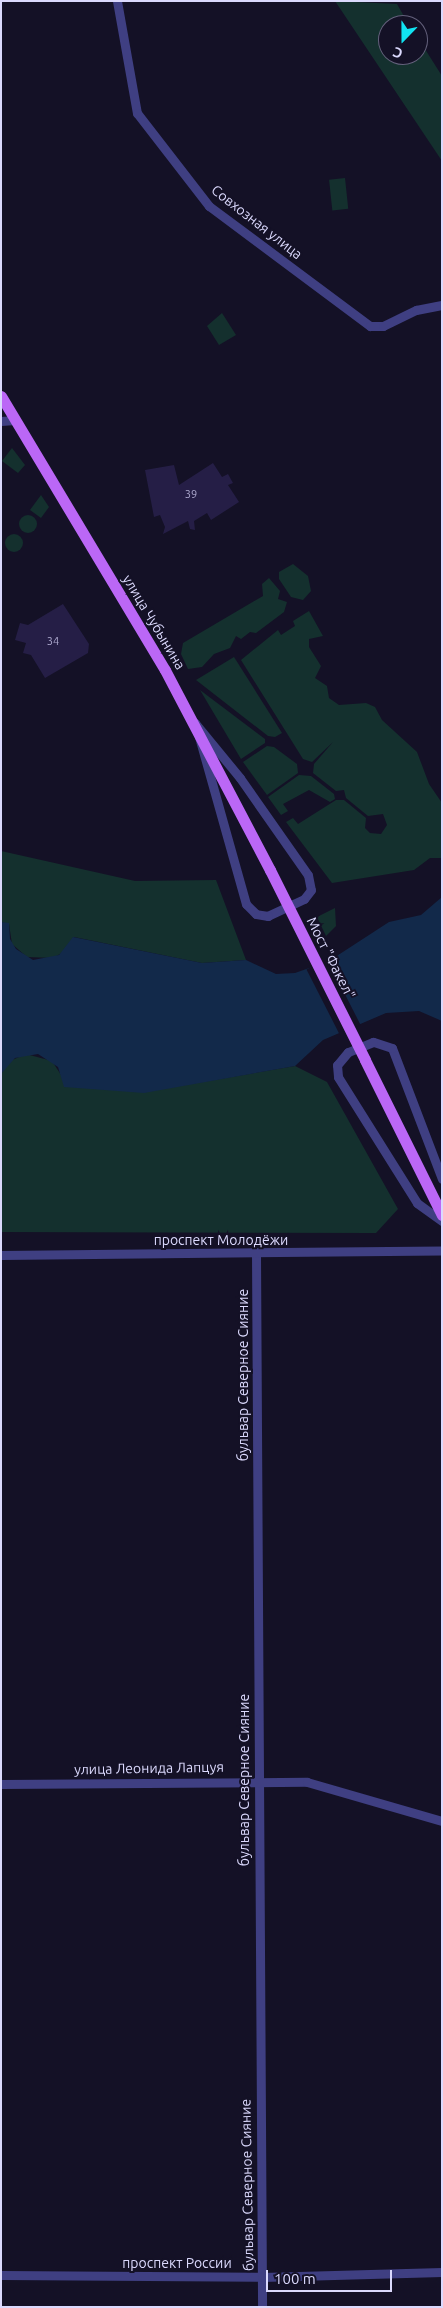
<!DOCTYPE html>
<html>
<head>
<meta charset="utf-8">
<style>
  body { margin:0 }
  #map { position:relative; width:443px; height:2308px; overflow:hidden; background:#141126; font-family:Ubuntu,sans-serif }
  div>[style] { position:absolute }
  .green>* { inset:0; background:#14302e; transform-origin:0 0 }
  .round { border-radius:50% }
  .water>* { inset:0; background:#12294a }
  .pier>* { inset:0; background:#141126; transform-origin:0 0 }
  .building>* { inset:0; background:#251e46 }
  .minor>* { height:9px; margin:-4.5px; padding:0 4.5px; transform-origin:4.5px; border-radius:4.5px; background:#3f3f82 }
  .major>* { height:11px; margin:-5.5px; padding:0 5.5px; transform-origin:5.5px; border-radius:5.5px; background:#bb67f6 }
  .major-bridge>* { height:11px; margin:-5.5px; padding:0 5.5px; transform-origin:5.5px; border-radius:5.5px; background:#bb67f6 }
  span { translate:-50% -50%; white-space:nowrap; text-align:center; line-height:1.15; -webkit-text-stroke:4px #141126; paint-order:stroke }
  .number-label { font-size:11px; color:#aeaacf }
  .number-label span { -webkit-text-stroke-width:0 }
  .street-label { font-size:14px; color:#dbd9fd }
  .frame { position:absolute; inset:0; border:2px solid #dbd9fd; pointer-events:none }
  .north { position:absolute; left:378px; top:15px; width:50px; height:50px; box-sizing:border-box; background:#141126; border:1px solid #64617c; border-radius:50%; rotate:202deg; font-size:14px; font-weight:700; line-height:20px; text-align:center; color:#dbd9fd }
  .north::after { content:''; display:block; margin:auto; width:18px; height:22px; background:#11e3f1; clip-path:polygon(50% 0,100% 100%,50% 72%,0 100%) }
  .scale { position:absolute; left:266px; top:2270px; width:126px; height:22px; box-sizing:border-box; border:2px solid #dbd9fd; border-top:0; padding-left:6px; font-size:15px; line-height:18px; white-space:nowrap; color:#dbd9fd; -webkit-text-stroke:4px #141126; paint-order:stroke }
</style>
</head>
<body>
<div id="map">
  <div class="green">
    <div style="clip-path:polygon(335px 1px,397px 4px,409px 25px,388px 25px,388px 55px,418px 55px,418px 38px,442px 76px,442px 161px)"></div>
    <div style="left:345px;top:178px;width:31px;height:16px;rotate:84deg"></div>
    <div style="clip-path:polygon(222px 313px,236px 335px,219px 345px,207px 326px)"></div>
    <div style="clip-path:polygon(12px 448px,25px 465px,18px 473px,2px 461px)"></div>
    <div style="clip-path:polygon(41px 495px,49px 507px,41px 518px,30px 510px)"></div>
    <div class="round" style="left:19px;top:515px;width:18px;height:18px"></div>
    <div class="round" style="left:5px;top:534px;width:18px;height:18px"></div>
    <div style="clip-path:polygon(293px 564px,308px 576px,311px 591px,303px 600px,291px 597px,279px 579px,279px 572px)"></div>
    <div style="clip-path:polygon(269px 578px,280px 591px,278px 599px,287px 602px,284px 612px,256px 633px,250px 632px,241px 639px,236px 636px,230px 648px,214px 654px,202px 667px,188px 669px,181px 654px,183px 643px,263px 596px,262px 584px)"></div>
    <div style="clip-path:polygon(309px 611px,323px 636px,309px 639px,309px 647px,321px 666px,315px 678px,327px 686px,329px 698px,339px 705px,366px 703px,375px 707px,382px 720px,417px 752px,429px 784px,442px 803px,442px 858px,430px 858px,414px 870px,332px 883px,286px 822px,293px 818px,298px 824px,336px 800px,344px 800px,366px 818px,365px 828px,370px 833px,381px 834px,387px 825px,383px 814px,368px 816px,346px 798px,344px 790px,336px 791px,313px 773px,314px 764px,333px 742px,312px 762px,303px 759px,241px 660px,278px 630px,281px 635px,295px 626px,293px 621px)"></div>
    <div style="clip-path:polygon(234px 657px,282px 733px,275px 737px,268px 736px,196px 680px)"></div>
    <div style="clip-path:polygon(200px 690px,265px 739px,265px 743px,241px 759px)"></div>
    <div style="clip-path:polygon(267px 746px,274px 747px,297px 764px,298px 773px,267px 795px,243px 762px)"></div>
    <div style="clip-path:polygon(299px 775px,311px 776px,334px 794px,335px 799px,330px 802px,309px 790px,283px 804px,288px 811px,281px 815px,268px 797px)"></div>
    <div style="clip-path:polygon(1px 851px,135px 881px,216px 880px,246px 960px,202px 963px,74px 937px,65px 951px,53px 958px,27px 957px,12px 944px,9px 924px,1px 922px)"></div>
    <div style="clip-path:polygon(335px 908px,336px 926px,326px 936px,317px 917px)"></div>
    <div style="clip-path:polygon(26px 1054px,52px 1061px,63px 1078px,144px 1092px,295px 1066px,327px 1082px,398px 1209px,376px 1233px,1px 1232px,1px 1074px,10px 1061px)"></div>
  </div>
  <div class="water">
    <div style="clip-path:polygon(442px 897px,442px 1021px,419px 1011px,386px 1013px,323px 1040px,295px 1066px,144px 1093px,64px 1087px,58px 1067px,38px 1054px,15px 1058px,1px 1074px,1px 922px,9px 923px,10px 939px,16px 949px,33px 960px,59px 955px,73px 937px,202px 963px,246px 960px,276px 974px,295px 973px,329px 961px,389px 922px,421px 915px)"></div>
  </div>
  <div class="pier">
    <div style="left:327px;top:959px;width:74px;height:23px;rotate:63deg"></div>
  </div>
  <div class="building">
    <div style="clip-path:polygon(213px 463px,222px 477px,228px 474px,233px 483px,228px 485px,239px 502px,211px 520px,207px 513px,194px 521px,195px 530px,190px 529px,188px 521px,163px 534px,165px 527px,160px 515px,154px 517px,145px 470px,174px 465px,179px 485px)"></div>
    <div style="clip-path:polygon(63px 604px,89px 644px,88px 653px,45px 678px,31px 655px,23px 653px,26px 643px,15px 640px,20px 623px,28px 625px)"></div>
  </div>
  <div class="minor">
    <div style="left:117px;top:1px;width:114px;rotate:79.9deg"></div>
    <div style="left:137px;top:113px;width:118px;rotate:52.3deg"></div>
    <div style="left:209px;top:206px;width:201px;rotate:36.7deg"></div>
    <div style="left:370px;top:326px;width:13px"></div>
    <div style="left:383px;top:326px;width:37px;rotate:-26deg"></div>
    <div style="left:416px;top:310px;width:26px;rotate:-11deg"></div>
    <div style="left:1px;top:421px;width:14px;rotate:-4deg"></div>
    <div style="left:195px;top:723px;width:71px;rotate:50.7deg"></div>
    <div style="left:240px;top:778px;width:118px;rotate:55deg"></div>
    <div style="left:308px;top:875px;width:15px;rotate:79deg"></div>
    <div style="left:311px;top:890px;width:11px;rotate:128deg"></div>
    <div style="left:304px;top:899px;width:40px;rotate:155deg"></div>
    <div style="left:268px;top:916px;width:12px;rotate:-171deg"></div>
    <div style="left:256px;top:914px;width:14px;rotate:-135deg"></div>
    <div style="left:246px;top:904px;width:188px;rotate:-105.7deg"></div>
    <div style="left:442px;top:1179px;width:140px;rotate:-110.9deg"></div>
    <div style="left:392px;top:1048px;width:20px;rotate:-162deg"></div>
    <div style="left:373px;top:1042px;width:27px;rotate:158deg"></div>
    <div style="left:348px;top:1052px;width:17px;rotate:130deg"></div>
    <div style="left:337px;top:1065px;width:12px;rotate:85deg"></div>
    <div style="left:338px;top:1077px;width:149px;rotate:57.9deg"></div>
    <div style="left:417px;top:1203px;width:31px;rotate:36deg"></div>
    <div style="left:256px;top:1254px;width:1053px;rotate:89.67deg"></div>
    <div style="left:1px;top:1255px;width:441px;rotate:-0.6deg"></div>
    <div style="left:1px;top:1784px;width:306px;rotate:-0.4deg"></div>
    <div style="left:307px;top:1782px;width:141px;rotate:16.1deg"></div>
    <div style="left:1px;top:2275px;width:261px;rotate:0.4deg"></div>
    <div style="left:262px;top:2277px;width:180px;rotate:-1.6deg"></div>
  </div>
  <div class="major">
    <div style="left:1px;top:396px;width:319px;rotate:59.1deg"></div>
    <div style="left:165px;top:670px;width:226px;rotate:62.3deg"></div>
    <div style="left:365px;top:1060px;width:173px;rotate:63.6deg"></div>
  </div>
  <div class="major-bridge">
    <div style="left:270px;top:870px;width:212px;rotate:63.4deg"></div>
  </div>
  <div class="number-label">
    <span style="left:191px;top:494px">39</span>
    <span style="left:53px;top:641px">34</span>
  </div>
  <div class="street-label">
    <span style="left:257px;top:222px;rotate:38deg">Совхозная улица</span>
    <span style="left:154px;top:622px;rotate:59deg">улица Чубынина</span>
    <span style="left:331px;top:958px;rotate:63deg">Мост "Факел"</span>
    <span style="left:221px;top:1240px">проспект Молодёжи</span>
    <span style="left:243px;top:1375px;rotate:-90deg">бульвар Северное Сияние</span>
    <span style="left:149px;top:1768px;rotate:-1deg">улица Леонида Лапцуя</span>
    <span style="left:244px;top:1780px;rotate:-90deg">бульвар Северное Сияние</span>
    <span style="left:247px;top:2185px;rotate:-91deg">бульвар Северное Сияние</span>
    <span style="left:177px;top:2263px">проспект России</span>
  </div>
  <div class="frame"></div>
  <div class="north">С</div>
  <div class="scale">100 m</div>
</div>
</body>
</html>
